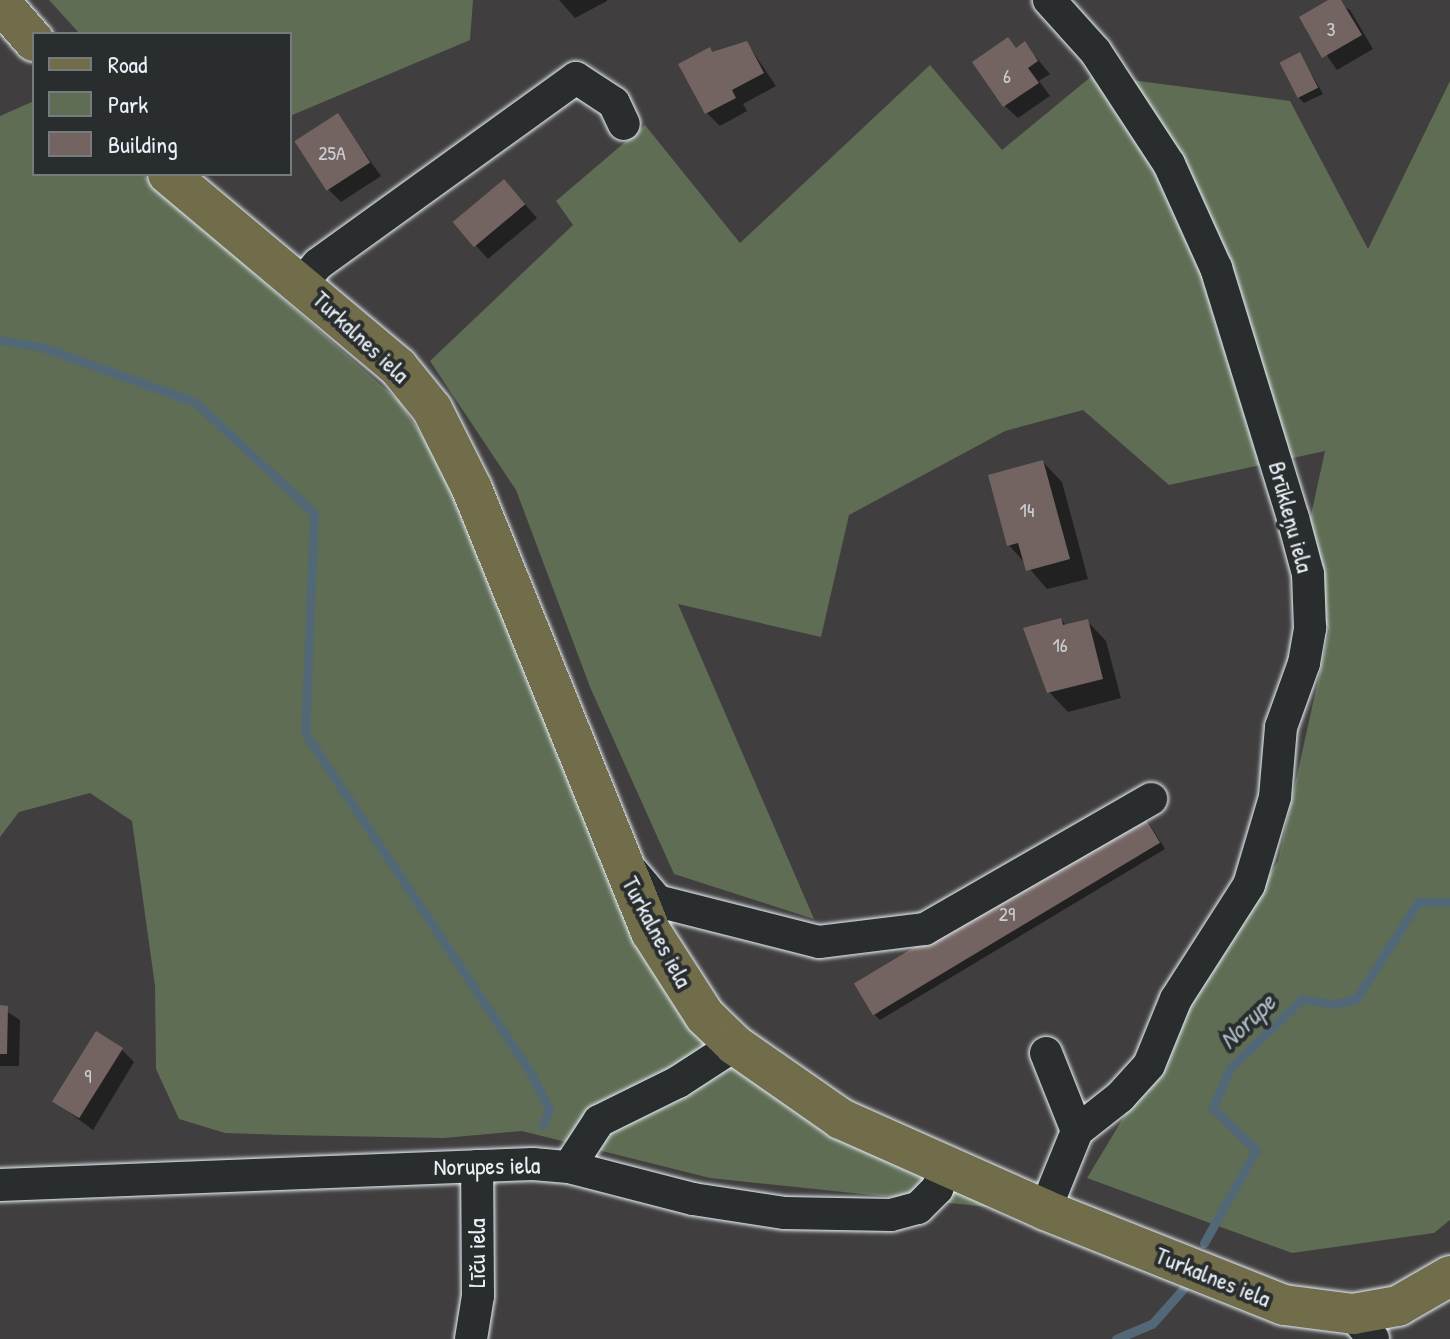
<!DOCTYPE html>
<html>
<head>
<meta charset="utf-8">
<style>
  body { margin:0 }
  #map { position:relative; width:1450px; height:1339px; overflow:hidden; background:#403e3e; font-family:"Patrick Hand",sans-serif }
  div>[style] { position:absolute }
  .green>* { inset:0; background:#5f6d55 }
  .shadow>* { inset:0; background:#0007 }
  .stream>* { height:9px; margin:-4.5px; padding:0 4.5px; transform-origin:4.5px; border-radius:4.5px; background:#536877 }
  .building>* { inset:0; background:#736462; transform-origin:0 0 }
  .roads { filter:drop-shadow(0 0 2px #e8f1f8) drop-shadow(0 0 2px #e8f1f8) }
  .minor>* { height:32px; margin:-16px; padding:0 16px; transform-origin:16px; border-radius:16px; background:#2a2d2e }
  .major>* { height:40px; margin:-20px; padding:0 20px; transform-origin:20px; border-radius:20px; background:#716d4b }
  span { translate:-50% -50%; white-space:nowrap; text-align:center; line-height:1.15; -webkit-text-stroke:8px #2a2d2e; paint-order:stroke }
  .number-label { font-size:20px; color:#cbced2 }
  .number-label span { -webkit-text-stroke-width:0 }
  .street-label { font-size:24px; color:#e8f1f8 }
  .water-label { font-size:26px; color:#acbac4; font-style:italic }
  .legend { position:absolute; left:32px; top:32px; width:260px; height:144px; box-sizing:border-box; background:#2a2d2e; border:2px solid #767b7f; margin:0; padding:10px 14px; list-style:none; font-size:24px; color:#e8f1f8 }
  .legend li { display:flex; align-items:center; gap:16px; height:40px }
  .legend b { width:40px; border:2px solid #767b7f }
</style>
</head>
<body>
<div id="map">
  <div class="green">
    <div style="clip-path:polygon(49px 0,473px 0,470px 40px,290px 116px,290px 34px,80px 34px)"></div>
    <div style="clip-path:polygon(930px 65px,1002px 150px,1093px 75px,1290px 101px,1368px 249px,1450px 81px,1450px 1220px,1434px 1233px,1292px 1253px,1087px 1178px,1278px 861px,1329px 631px,1304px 547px,1325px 451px,1169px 485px,1083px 410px,1005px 431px,849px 515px,821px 637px,678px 604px,814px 919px,674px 874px,590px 687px,516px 490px,430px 361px,573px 225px,556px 201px,645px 125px,740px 243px)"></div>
    <div style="clip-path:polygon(34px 101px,34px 174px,142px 174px,399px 401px,474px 515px,676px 995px,1017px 1210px,710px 1178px,522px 1131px,444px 1138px,285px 1135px,225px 1133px,179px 1119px,156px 1069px,155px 986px,132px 821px,90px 793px,19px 812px,0 837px,0 116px)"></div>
  </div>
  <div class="shadow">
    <div style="clip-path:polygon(559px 0,607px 0,607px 1px,575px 18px)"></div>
    <div style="clip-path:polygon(1332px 0,1350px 10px,1373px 49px,1337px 70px,1301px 18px)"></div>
    <div style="clip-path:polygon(747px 43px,776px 86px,743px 104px,747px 111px,720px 126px,707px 113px,714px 54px)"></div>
    <div style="clip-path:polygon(1025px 44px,1050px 74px,1039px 81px,1050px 96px,1018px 118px,1005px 106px,1017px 49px)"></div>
    <div style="clip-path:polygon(1300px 54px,1323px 94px,1304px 103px,1298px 97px)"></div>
    <div style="clip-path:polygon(337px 115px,381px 176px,341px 202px,328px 189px)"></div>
    <div style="clip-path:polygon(517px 195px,537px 218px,488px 259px,456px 223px)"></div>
    <div style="clip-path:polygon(1043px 462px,1062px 482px,1088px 579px,1047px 589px,1009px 545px)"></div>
    <div style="clip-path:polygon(1061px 620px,1067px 626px,1087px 621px,1106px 641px,1121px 698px,1068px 712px,1049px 692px)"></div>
    <div style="clip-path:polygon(1146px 819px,1165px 849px,880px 1020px,875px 1015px)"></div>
    <div style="clip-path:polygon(0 1007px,20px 1020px,19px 1066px,0 1066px)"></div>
    <div style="clip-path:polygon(121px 1049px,134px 1062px,93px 1130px,55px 1102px)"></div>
  </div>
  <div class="stream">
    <div style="left:0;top:340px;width:43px;rotate:9.5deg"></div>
    <div style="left:42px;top:347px;width:163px;rotate:19.8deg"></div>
    <div style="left:195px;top:402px;width:163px;rotate:43deg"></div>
    <div style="left:314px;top:513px;width:220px;rotate:92.3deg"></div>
    <div style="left:305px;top:733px;width:407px;rotate:56.4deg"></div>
    <div style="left:530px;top:1072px;width:42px;rotate:62.8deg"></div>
    <div style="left:549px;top:1109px;width:17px;rotate:111deg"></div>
    <div style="left:1204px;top:1243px;width:107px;rotate:-60.8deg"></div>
    <div style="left:1256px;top:1150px;width:61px;rotate:-136.3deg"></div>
    <div style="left:1212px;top:1108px;width:45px;rotate:-65.1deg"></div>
    <div style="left:1231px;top:1067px;width:98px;rotate:-43.8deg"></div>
    <div style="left:1302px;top:999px;width:31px;rotate:9deg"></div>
    <div style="left:1333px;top:1004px;width:24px;rotate:-12deg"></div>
    <div style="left:1356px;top:999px;width:115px;rotate:-57.4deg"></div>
    <div style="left:1418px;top:902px;width:32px"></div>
    <div style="left:1116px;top:1339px;width:39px;rotate:-23deg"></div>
    <div style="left:1152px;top:1324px;width:48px;rotate:-48.4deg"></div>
  </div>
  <div class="building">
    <div style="clip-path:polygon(1328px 0,1341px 0,1362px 35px,1322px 58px,1299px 17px)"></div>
    <div style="clip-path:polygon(1008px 37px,1016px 48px,1025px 41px,1038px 61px,1028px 68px,1039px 83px,1003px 107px,972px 62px)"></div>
    <div style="clip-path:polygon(747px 41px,764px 73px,732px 90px,736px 98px,705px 114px,678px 64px,710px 47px,712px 52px)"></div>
    <div style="left:1300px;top:52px;width:40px;height:23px;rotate:63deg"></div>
    <div style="left:338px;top:113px;width:59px;height:52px;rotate:57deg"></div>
    <div style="left:504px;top:179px;width:33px;height:67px;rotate:50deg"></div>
    <div style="clip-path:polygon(1043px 460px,1070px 559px,1026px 571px,1018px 543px,1007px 546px,988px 475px)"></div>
    <div style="clip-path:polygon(1061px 618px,1063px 625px,1088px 619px,1103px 679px,1047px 693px,1023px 628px)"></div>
    <div style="left:1141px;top:811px;width:37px;height:335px;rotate:59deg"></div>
    <div style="clip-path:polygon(0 1005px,8px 1006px,7px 1054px,0 1054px)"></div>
    <div style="left:96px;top:1031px;width:32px;height:83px;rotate:32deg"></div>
  </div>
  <div class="roads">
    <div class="minor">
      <div style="left:302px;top:282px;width:24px;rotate:-48deg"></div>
      <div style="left:318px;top:264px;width:318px;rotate:-35.8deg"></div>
      <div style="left:576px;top:78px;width:45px;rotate:33.3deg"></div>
      <div style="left:614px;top:103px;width:23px;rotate:65deg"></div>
      <div style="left:632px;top:871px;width:39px;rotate:50deg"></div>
      <div style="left:657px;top:901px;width:167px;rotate:14.2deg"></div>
      <div style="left:819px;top:942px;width:107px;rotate:-7deg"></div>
      <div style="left:925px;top:929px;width:261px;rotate:-29.9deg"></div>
      <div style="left:1046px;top:1053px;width:84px;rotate:68.3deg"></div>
      <div style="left:569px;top:1167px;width:55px;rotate:-56.9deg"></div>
      <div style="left:599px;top:1121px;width:88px;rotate:-26.3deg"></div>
      <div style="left:678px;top:1082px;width:68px;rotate:-33deg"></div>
      <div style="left:0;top:1185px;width:533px;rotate:-2.26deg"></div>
      <div style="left:533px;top:1164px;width:36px;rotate:5deg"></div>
      <div style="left:569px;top:1167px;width:128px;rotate:14.5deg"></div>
      <div style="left:693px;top:1199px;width:93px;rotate:8.7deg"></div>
      <div style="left:785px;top:1213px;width:106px;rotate:1.1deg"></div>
      <div style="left:891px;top:1215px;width:28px;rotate:-15deg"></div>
      <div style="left:918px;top:1208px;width:27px;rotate:-45deg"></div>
      <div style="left:937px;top:1189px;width:23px;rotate:-67deg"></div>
      <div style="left:1045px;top:1210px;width:85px;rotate:-67.9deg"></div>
      <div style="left:1077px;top:1131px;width:55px;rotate:-38.3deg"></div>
      <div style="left:1120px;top:1097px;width:43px;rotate:-47.8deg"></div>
      <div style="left:1149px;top:1065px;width:71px;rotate:-67.8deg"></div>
      <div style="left:1176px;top:999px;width:135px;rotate:-57.4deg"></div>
      <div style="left:1249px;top:885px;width:92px;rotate:-73.5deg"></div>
      <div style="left:1275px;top:797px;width:70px;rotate:-85.1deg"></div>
      <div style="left:1281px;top:727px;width:68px;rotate:-70.2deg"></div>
      <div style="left:1304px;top:663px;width:36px;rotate:-80deg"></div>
      <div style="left:1310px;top:628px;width:54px;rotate:-92.1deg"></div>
      <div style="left:1308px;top:574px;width:58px;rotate:-105deg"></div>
      <div style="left:1293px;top:518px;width:262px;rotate:-107.1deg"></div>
      <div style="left:1216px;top:268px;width:114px;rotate:-114.3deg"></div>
      <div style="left:1169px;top:164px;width:135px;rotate:-123.2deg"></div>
      <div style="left:1095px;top:51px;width:69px;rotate:-132deg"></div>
      <div style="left:1353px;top:1314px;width:32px;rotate:51deg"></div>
      <div style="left:471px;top:1339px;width:44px;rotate:-80.8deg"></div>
      <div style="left:478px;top:1296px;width:130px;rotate:-90.4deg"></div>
    </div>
    <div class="major">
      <div style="left:0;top:2px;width:52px;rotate:48.9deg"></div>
      <div style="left:168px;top:174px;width:300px;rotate:40deg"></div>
      <div style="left:398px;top:367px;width:54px;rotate:51deg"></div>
      <div style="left:432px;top:409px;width:89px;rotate:63.4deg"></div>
      <div style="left:472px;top:489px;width:478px;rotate:68deg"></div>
      <div style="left:651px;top:932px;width:100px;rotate:57.3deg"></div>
      <div style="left:705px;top:1016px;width:42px;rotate:44deg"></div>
      <div style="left:735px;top:1045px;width:129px;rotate:34.9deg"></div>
      <div style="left:841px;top:1119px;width:223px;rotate:24deg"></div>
      <div style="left:1045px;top:1210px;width:257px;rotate:21.7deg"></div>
      <div style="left:1284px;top:1305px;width:70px;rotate:7.4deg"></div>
      <div style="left:1353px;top:1314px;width:46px;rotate:-10.1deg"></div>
      <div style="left:1398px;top:1306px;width:60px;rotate:-30deg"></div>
    </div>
  </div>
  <div class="number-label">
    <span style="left:1331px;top:28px">3</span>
    <span style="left:1007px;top:75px">6</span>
    <span style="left:332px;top:152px">25A</span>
    <span style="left:1027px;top:509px">14</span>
    <span style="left:1060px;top:644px">16</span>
    <span style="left:1007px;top:913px">29</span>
    <span style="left:88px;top:1075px">9</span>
  </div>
  <div class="street-label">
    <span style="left:361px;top:337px;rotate:43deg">Turkalnes iela</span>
    <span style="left:1291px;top:517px;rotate:75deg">Brūkleņu iela</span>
    <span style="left:657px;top:932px;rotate:62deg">Turkalnes iela</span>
    <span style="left:487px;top:1166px;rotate:-1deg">Norupes iela</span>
    <span style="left:477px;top:1253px;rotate:-90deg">Līču iela</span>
    <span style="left:1213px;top:1277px;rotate:22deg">Turkalnes iela</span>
  </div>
  <div class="water-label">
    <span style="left:1247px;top:1021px;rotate:-44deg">Norupe</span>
  </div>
  <ul class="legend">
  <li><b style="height:10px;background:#716d4b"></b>Road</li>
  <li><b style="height:22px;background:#5f6d55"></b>Park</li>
  <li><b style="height:22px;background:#736462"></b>Building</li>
  </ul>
</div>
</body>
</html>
